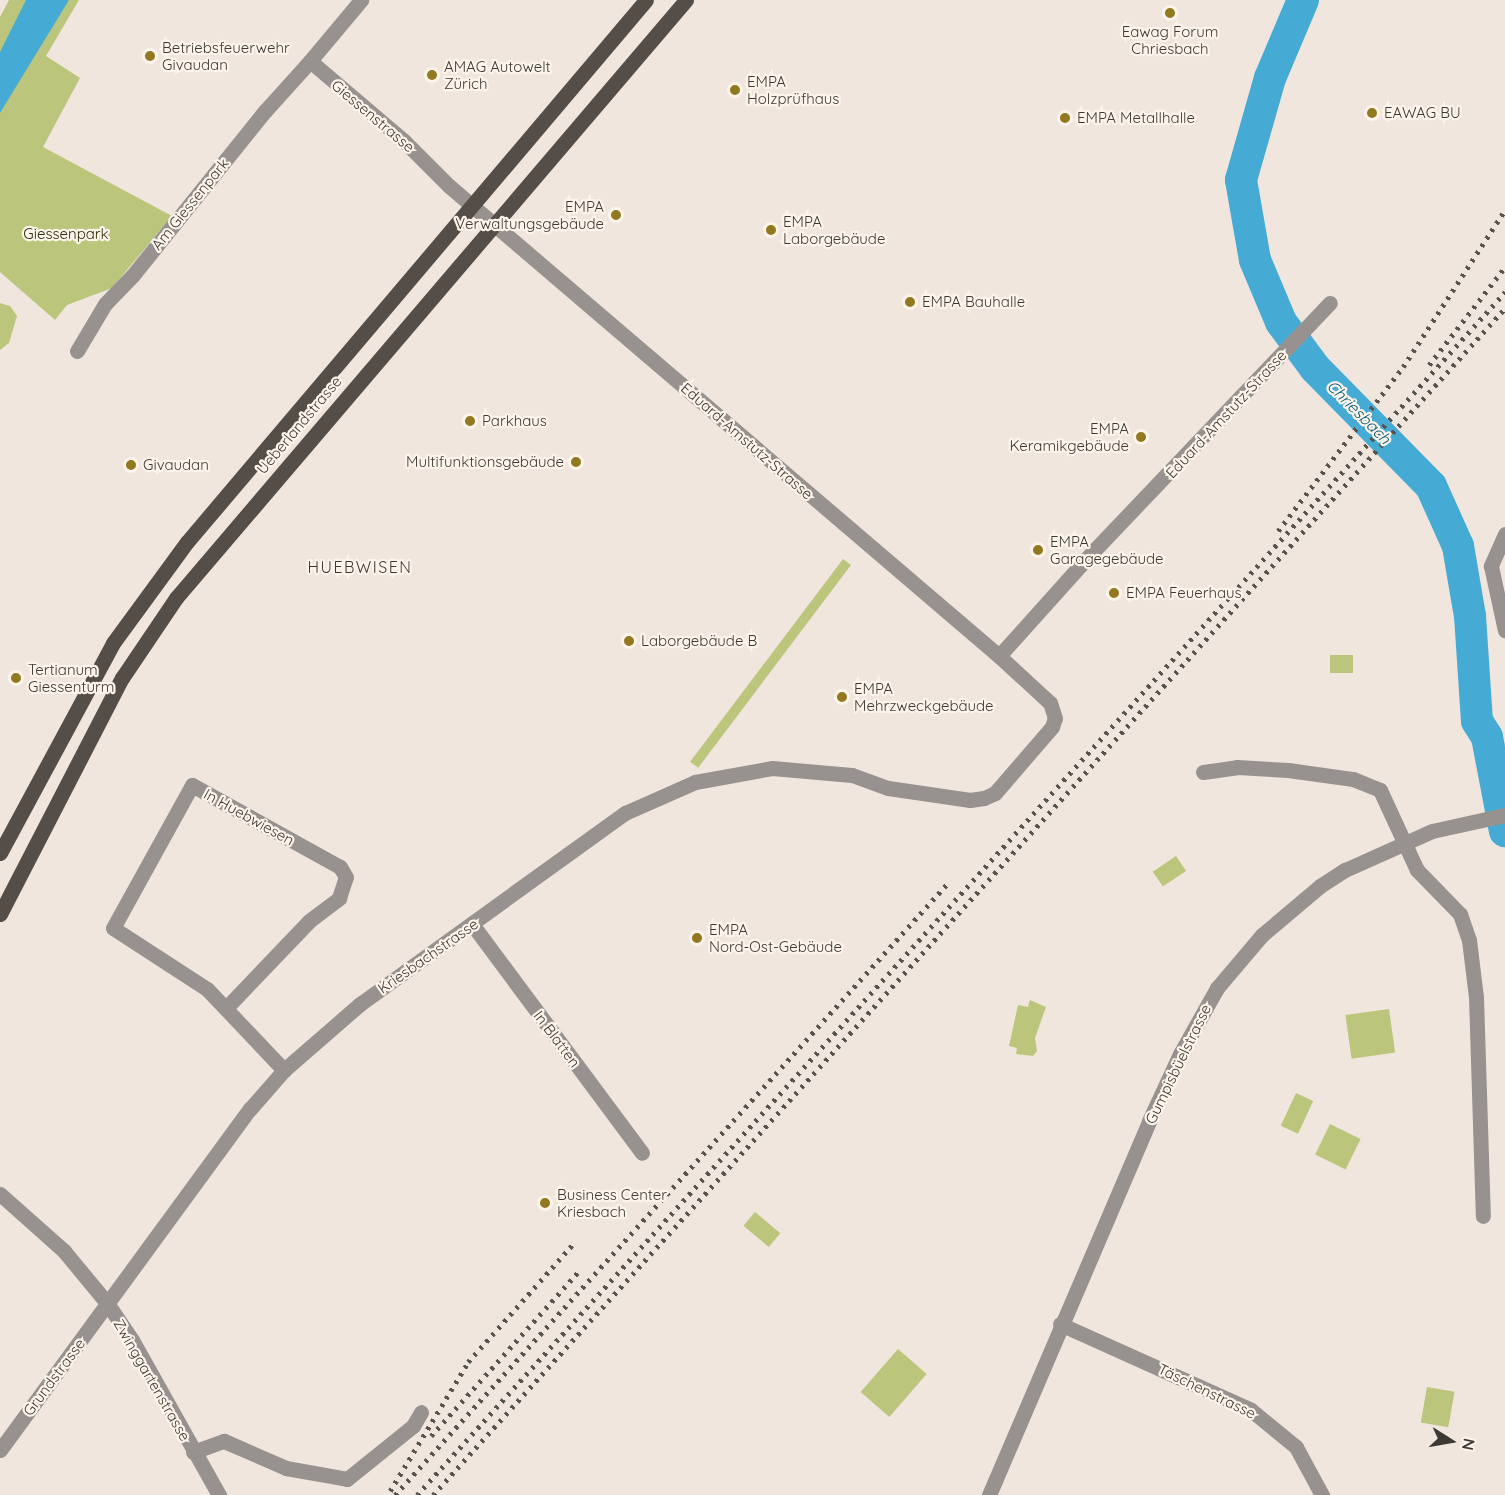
<!DOCTYPE html>
<html>
<head>
<meta charset="utf-8">
<style>
  body { margin:0 }
  #map { position:relative; width:1505px; height:1495px; overflow:hidden; background:#f0e6de; font-family:Quicksand,sans-serif }
  div>[style] { position:absolute }
  .green>* { inset:0; background:#bbc67c; transform-origin:0 0 }
  .water>* { inset:0; background:#46abd4 }
  .river>* { height:32px; margin:-16px; padding:0 16px; transform-origin:16px; border-radius:16px; background:#46abd4 }
  .minor>* { height:15px; margin:-7.5px; padding:0 7.5px; transform-origin:7.5px; border-radius:7.5px; background:#97928f }
  .major>* { height:15px; margin:-7.5px; padding:0 7.5px; transform-origin:7.5px; border-radius:7.5px; background:#554d48 }
  .rail>* { height:4.5px; margin-top:-2.25px; transform-origin:0; background:repeating-linear-gradient(90deg,#57534e 0 3px,transparent 0 9px) }
  .dots>* { width:16px; height:16px; translate:-50% -50%; box-sizing:border-box; border:3px solid #fdf4eb; border-radius:50% }
  span { translate:-50% -50%; white-space:nowrap; text-align:center; line-height:1.15; -webkit-text-stroke:4.5px #fdf4eb; paint-order:stroke }
  .poi-label { font-size:15px; color:#3c3935 }
  .left { translate:0 -50%; text-align:left }
  .right { translate:-100% -50%; text-align:right }
  .street-label { font-size:15px; color:#3c3935 }
  .park-label { font-size:15px; color:#2a2f0a }
  .water-label { font-size:16px; color:#025875; font-style:italic }
  .neighbourhood-label { font-size:16px; color:#3c3935; letter-spacing:1.5px }
  .north { position:absolute; left:1421px; top:1411px; width:60px; height:60px; -webkit-text-stroke:4px #fdf4eb; paint-order:stroke; rotate:101deg; font-size:16px; font-weight:700; line-height:24px; text-align:center; color:#3c3935 }
  .north::after { content:''; display:block; margin:auto; width:21px; height:27px; background:#3c3935; clip-path:polygon(50% 0,100% 100%,50% 72%,0 100%) }
</style>
</head>
<body>
<div id="map">
  <div class="green">
    <div style="clip-path:polygon(9px 0,79px 0,46px 56px,80px 78px,43px 147px,172px 216px,112px 288px,67px 305px,55px 320px,0 272px,0 17px)"></div>
    <div style="clip-path:polygon(0 303px,10px 306px,17px 316px,9px 343px,0 350px)"></div>
    <div style="left:843px;top:559px;width:10px;height:254px;rotate:37deg"></div>
    <div style="left:1330px;top:655px;width:23px;height:18px"></div>
    <div style="left:1176px;top:856px;width:18px;height:28px;rotate:56deg"></div>
    <div style="clip-path:polygon(1030px 1000px,1046px 1007px,1035px 1038px,1037px 1051px,1033px 1056px,1016px 1054px,1017px 1048px,1009px 1046px,1018px 1005px,1028px 1007px)"></div>
    <div style="left:1389px;top:1009px;width:44px;height:44px;rotate:82deg"></div>
    <div style="left:1296px;top:1093px;width:19px;height:36px;rotate:25deg"></div>
    <div style="left:1330px;top:1124px;width:34px;height:34px;rotate:26deg"></div>
    <div style="left:755px;top:1212px;width:33px;height:18px;rotate:40deg"></div>
    <div style="left:898px;top:1349px;width:38px;height:57px;rotate:41deg"></div>
    <div style="left:1427px;top:1387px;width:28px;height:36px;rotate:10deg"></div>
  </div>
  <div class="water">
    <div style="clip-path:polygon(26px 0,69px 0,0 113px,0 52px)"></div>
  </div>
  <div class="river">
    <div style="left:1303px;top:0;width:85px;rotate:112.9deg"></div>
    <div style="left:1270px;top:78px;width:106px;rotate:105.9deg"></div>
    <div style="left:1241px;top:180px;width:81px;rotate:80.1deg"></div>
    <div style="left:1255px;top:260px;width:67px;rotate:67.2deg"></div>
    <div style="left:1281px;top:322px;width:57px;rotate:53.5deg"></div>
    <div style="left:1315px;top:368px;width:165px;rotate:45.5deg"></div>
    <div style="left:1431px;top:486px;width:66px;rotate:65.8deg"></div>
    <div style="left:1458px;top:546px;width:71px;rotate:80.3deg"></div>
    <div style="left:1470px;top:616px;width:105px;rotate:86.2deg"></div>
    <div style="left:1477px;top:721px;width:19px;rotate:58deg"></div>
    <div style="left:1487px;top:737px;width:96px;rotate:79.2deg"></div>
  </div>
  <div class="minor">
    <div style="left:77px;top:351px;width:55px;rotate:-59.2deg"></div>
    <div style="left:105px;top:304px;width:40px;rotate:-46deg"></div>
    <div style="left:133px;top:275px;width:211px;rotate:-51.2deg"></div>
    <div style="left:265px;top:111px;width:67px;rotate:-48deg"></div>
    <div style="left:1505px;top:534px;width:35px;rotate:114deg"></div>
    <div style="left:1491px;top:566px;width:66px;rotate:77.8deg"></div>
    <div style="left:999px;top:656px;width:129px;rotate:-48.1deg"></div>
    <div style="left:1085px;top:560px;width:355px;rotate:-46.4deg"></div>
    <div style="left:1203px;top:772px;width:34px;rotate:-8deg"></div>
    <div style="left:1237px;top:767px;width:51px;rotate:3.4deg"></div>
    <div style="left:1288px;top:770px;width:66px;rotate:7.9deg"></div>
    <div style="left:1353px;top:779px;width:29px;rotate:22deg"></div>
    <div style="left:1380px;top:790px;width:88px;rotate:65.2deg"></div>
    <div style="left:1417px;top:870px;width:62px;rotate:45.7deg"></div>
    <div style="left:1460px;top:914px;width:28px;rotate:71deg"></div>
    <div style="left:1469px;top:940px;width:57px;rotate:83deg"></div>
    <div style="left:1476px;top:997px;width:219px;rotate:88.2deg"></div>
    <div style="left:472px;top:924px;width:285px;rotate:53.4deg"></div>
    <div style="left:226px;top:1008px;width:120px;rotate:-46.3deg"></div>
    <div style="left:309px;top:921px;width:38px;rotate:-37deg"></div>
    <div style="left:339px;top:898px;width:22px;rotate:-72deg"></div>
    <div style="left:346px;top:877px;width:12px;rotate:-121deg"></div>
    <div style="left:340px;top:867px;width:169px;rotate:-151deg"></div>
    <div style="left:192px;top:785px;width:163px;rotate:118.9deg"></div>
    <div style="left:113px;top:928px;width:112px;rotate:33deg"></div>
    <div style="left:207px;top:989px;width:112px;rotate:46.5deg"></div>
    <div style="left:0;top:1194px;width:86px;rotate:41.7deg"></div>
    <div style="left:64px;top:1251px;width:67px;rotate:50.4deg"></div>
    <div style="left:107px;top:1303px;width:45px;rotate:56deg"></div>
    <div style="left:132px;top:1340px;width:178px;rotate:60.7deg"></div>
    <div style="left:1060px;top:1324px;width:209px;rotate:24.2deg"></div>
    <div style="left:1251px;top:1410px;width:58px;rotate:39.4deg"></div>
    <div style="left:1296px;top:1447px;width:55px;rotate:61.6deg"></div>
    <div style="left:0;top:1450px;width:423px;rotate:-53.8deg"></div>
    <div style="left:250px;top:1109px;width:52px;rotate:-48.9deg"></div>
    <div style="left:284px;top:1070px;width:101px;rotate:-41deg"></div>
    <div style="left:360px;top:1004px;width:327px;rotate:-35.8deg"></div>
    <div style="left:625px;top:813px;width:77px;rotate:-23.9deg"></div>
    <div style="left:695px;top:782px;width:78px;rotate:-10.3deg"></div>
    <div style="left:772px;top:768px;width:80px;rotate:5deg"></div>
    <div style="left:852px;top:775px;width:38px;rotate:20deg"></div>
    <div style="left:888px;top:788px;width:83px;rotate:8.3deg"></div>
    <div style="left:970px;top:800px;width:14px;rotate:-8deg"></div>
    <div style="left:984px;top:798px;width:12px;rotate:-24deg"></div>
    <div style="left:995px;top:793px;width:87px;rotate:-49.2deg"></div>
    <div style="left:1052px;top:727px;width:9px;rotate:-72deg"></div>
    <div style="left:1055px;top:718px;width:16px;rotate:-108deg"></div>
    <div style="left:1050px;top:703px;width:69px;rotate:-137.3deg"></div>
    <div style="left:999px;top:656px;width:723px;rotate:-139.48deg"></div>
    <div style="left:449px;top:186px;width:64px;rotate:-135deg"></div>
    <div style="left:404px;top:141px;width:123px;rotate:-139.6deg"></div>
    <div style="left:310px;top:61px;width:80px;rotate:-50.1deg"></div>
    <div style="left:193px;top:1452px;width:33px;rotate:-20deg"></div>
    <div style="left:224px;top:1441px;width:68px;rotate:23.5deg"></div>
    <div style="left:286px;top:1468px;width:62px;rotate:10.2deg"></div>
    <div style="left:347px;top:1479px;width:85px;rotate:-38.8deg"></div>
    <div style="left:413px;top:1426px;width:16px;rotate:-60deg"></div>
    <div style="left:989px;top:1495px;width:407px;rotate:-66.8deg"></div>
    <div style="left:1149px;top:1121px;width:74px;rotate:-65.2deg"></div>
    <div style="left:1180px;top:1054px;width:76px;rotate:-60.7deg"></div>
    <div style="left:1217px;top:988px;width:70px;rotate:-49.7deg"></div>
    <div style="left:1262px;top:935px;width:76px;rotate:-40.2deg"></div>
    <div style="left:1320px;top:886px;width:30px;rotate:-33deg"></div>
    <div style="left:1345px;top:870px;width:95px;rotate:-24.1deg"></div>
    <div style="left:1432px;top:831px;width:75px;rotate:-12.4deg"></div>
  </div>
  <div class="major">
    <div style="left:0;top:853px;width:238px;rotate:-61.7deg"></div>
    <div style="left:113px;top:643px;width:125px;rotate:-53.8deg"></div>
    <div style="left:187px;top:542px;width:710px;rotate:-49.74deg"></div>
    <div style="left:0;top:914px;width:266px;rotate:-62.7deg"></div>
    <div style="left:122px;top:678px;width:97px;rotate:-56deg"></div>
    <div style="left:176px;top:598px;width:786px;rotate:-49.54deg"></div>
  </div>
  <div class="rail">
    <div style="left:1429px;top:365px;width:124px;rotate:-52.2deg"></div>
    <div style="left:1278px;top:531px;width:206px;rotate:-52.7deg"></div>
    <div style="left:1403px;top:367px;width:187px;rotate:-57deg"></div>
    <div style="left:431px;top:1436px;width:224px;rotate:-48.1deg"></div>
    <div style="left:390px;top:1491px;width:151px;rotate:-58.8deg"></div>
    <div style="left:468px;top:1362px;width:159px;rotate:-48.3deg"></div>
    <div style="left:395px;top:1495px;width:825px;rotate:-47.9deg"></div>
    <div style="left:417px;top:1495px;width:1622px;rotate:-47.87deg"></div>
    <div style="left:433px;top:1495px;width:1599px;rotate:-47.91deg"></div>
  </div>
  <div class="dots">
    <div style="left:1170px;top:13px;background:#92781e"></div>
    <div style="left:150px;top:56px;background:#92781e"></div>
    <div style="left:432px;top:75px;background:#92781e"></div>
    <div style="left:735px;top:90px;background:#92781e"></div>
    <div style="left:1372px;top:113px;background:#92781e"></div>
    <div style="left:1065px;top:118px;background:#92781e"></div>
    <div style="left:616px;top:215px;background:#92781e"></div>
    <div style="left:771px;top:230px;background:#92781e"></div>
    <div style="left:910px;top:302px;background:#92781e"></div>
    <div style="left:470px;top:421px;background:#92781e"></div>
    <div style="left:1141px;top:437px;background:#92781e"></div>
    <div style="left:576px;top:462px;background:#92781e"></div>
    <div style="left:131px;top:465px;background:#92781e"></div>
    <div style="left:1038px;top:550px;background:#92781e"></div>
    <div style="left:1114px;top:593px;background:#92781e"></div>
    <div style="left:629px;top:641px;background:#92781e"></div>
    <div style="left:16px;top:678px;background:#92781e"></div>
    <div style="left:842px;top:697px;background:#92781e"></div>
    <div style="left:697px;top:938px;background:#92781e"></div>
    <div style="left:545px;top:1203px;background:#92781e"></div>
  </div>
  <div class="poi-label">
    <span style="left:1170px;top:40px">Eawag Forum<br>Chriesbach</span>
    <span class="left" style="left:162px;top:56px">Betriebsfeuerwehr<br>Givaudan</span>
    <span class="left" style="left:444px;top:75px">AMAG Autowelt<br>Zürich</span>
    <span class="left" style="left:747px;top:90px">EMPA<br>Holzprüfhaus</span>
    <span class="left" style="left:1384px;top:113px">EAWAG BU</span>
    <span class="left" style="left:1077px;top:118px">EMPA Metallhalle</span>
    <span class="right" style="left:604px;top:215px">EMPA<br>Verwaltungsgebäude</span>
    <span class="left" style="left:783px;top:230px">EMPA<br>Laborgebäude</span>
    <span class="left" style="left:922px;top:302px">EMPA Bauhalle</span>
    <span class="left" style="left:482px;top:421px">Parkhaus</span>
    <span class="right" style="left:1129px;top:437px">EMPA<br>Keramikgebäude</span>
    <span class="right" style="left:564px;top:462px">Multifunktionsgebäude</span>
    <span class="left" style="left:143px;top:465px">Givaudan</span>
    <span class="left" style="left:1050px;top:550px">EMPA<br>Garagegebäude</span>
    <span class="left" style="left:1126px;top:593px">EMPA Feuerhaus</span>
    <span class="left" style="left:641px;top:641px">Laborgebäude B</span>
    <span class="left" style="left:28px;top:678px">Tertianum<br>Giessenturm</span>
    <span class="left" style="left:854px;top:697px">EMPA<br>Mehrzweckgebäude</span>
    <span class="left" style="left:709px;top:938px">EMPA<br>Nord-Ost-Gebäude</span>
    <span class="left" style="left:557px;top:1203px">Business Center<br>Kriesbach</span>
  </div>
  <div class="street-label">
    <span style="left:373px;top:116px;rotate:40deg">Giessenstrasse</span>
    <span style="left:190px;top:204px;rotate:-51deg">Am Giessenpark</span>
    <span style="left:1226px;top:414px;rotate:-47deg">Eduard-Amstutz-Strasse</span>
    <span style="left:299px;top:425px;rotate:-50deg">Ueberlandstrasse</span>
    <span style="left:747px;top:441px;rotate:41deg">Eduard-Amstutz-Strasse</span>
    <span style="left:249px;top:817px;rotate:29deg">In Huebwiesen</span>
    <span style="left:428px;top:956px;rotate:-35deg">Kriesbachstrasse</span>
    <span style="left:557px;top:1039px;rotate:53deg">In Blatten</span>
    <span style="left:1178px;top:1064px;rotate:-64deg">Gumpisbüelstrasse</span>
    <span style="left:54px;top:1377px;rotate:-53deg">Grundstrasse</span>
    <span style="left:152px;top:1380px;rotate:60deg">Zwinggartenstrasse</span>
    <span style="left:1207px;top:1391px;rotate:26deg">Täschenstrasse</span>
  </div>
  <div class="park-label">
    <span style="left:66px;top:234px">Giessenpark</span>
  </div>
  <div class="water-label">
    <span style="left:1359px;top:412px;rotate:45deg">Chriesbach</span>
  </div>
  <div class="neighbourhood-label">
    <span style="left:360px;top:567px">HUEBWISEN</span>
  </div>
  <div class="north">N</div>
</div>
</body>
</html>
